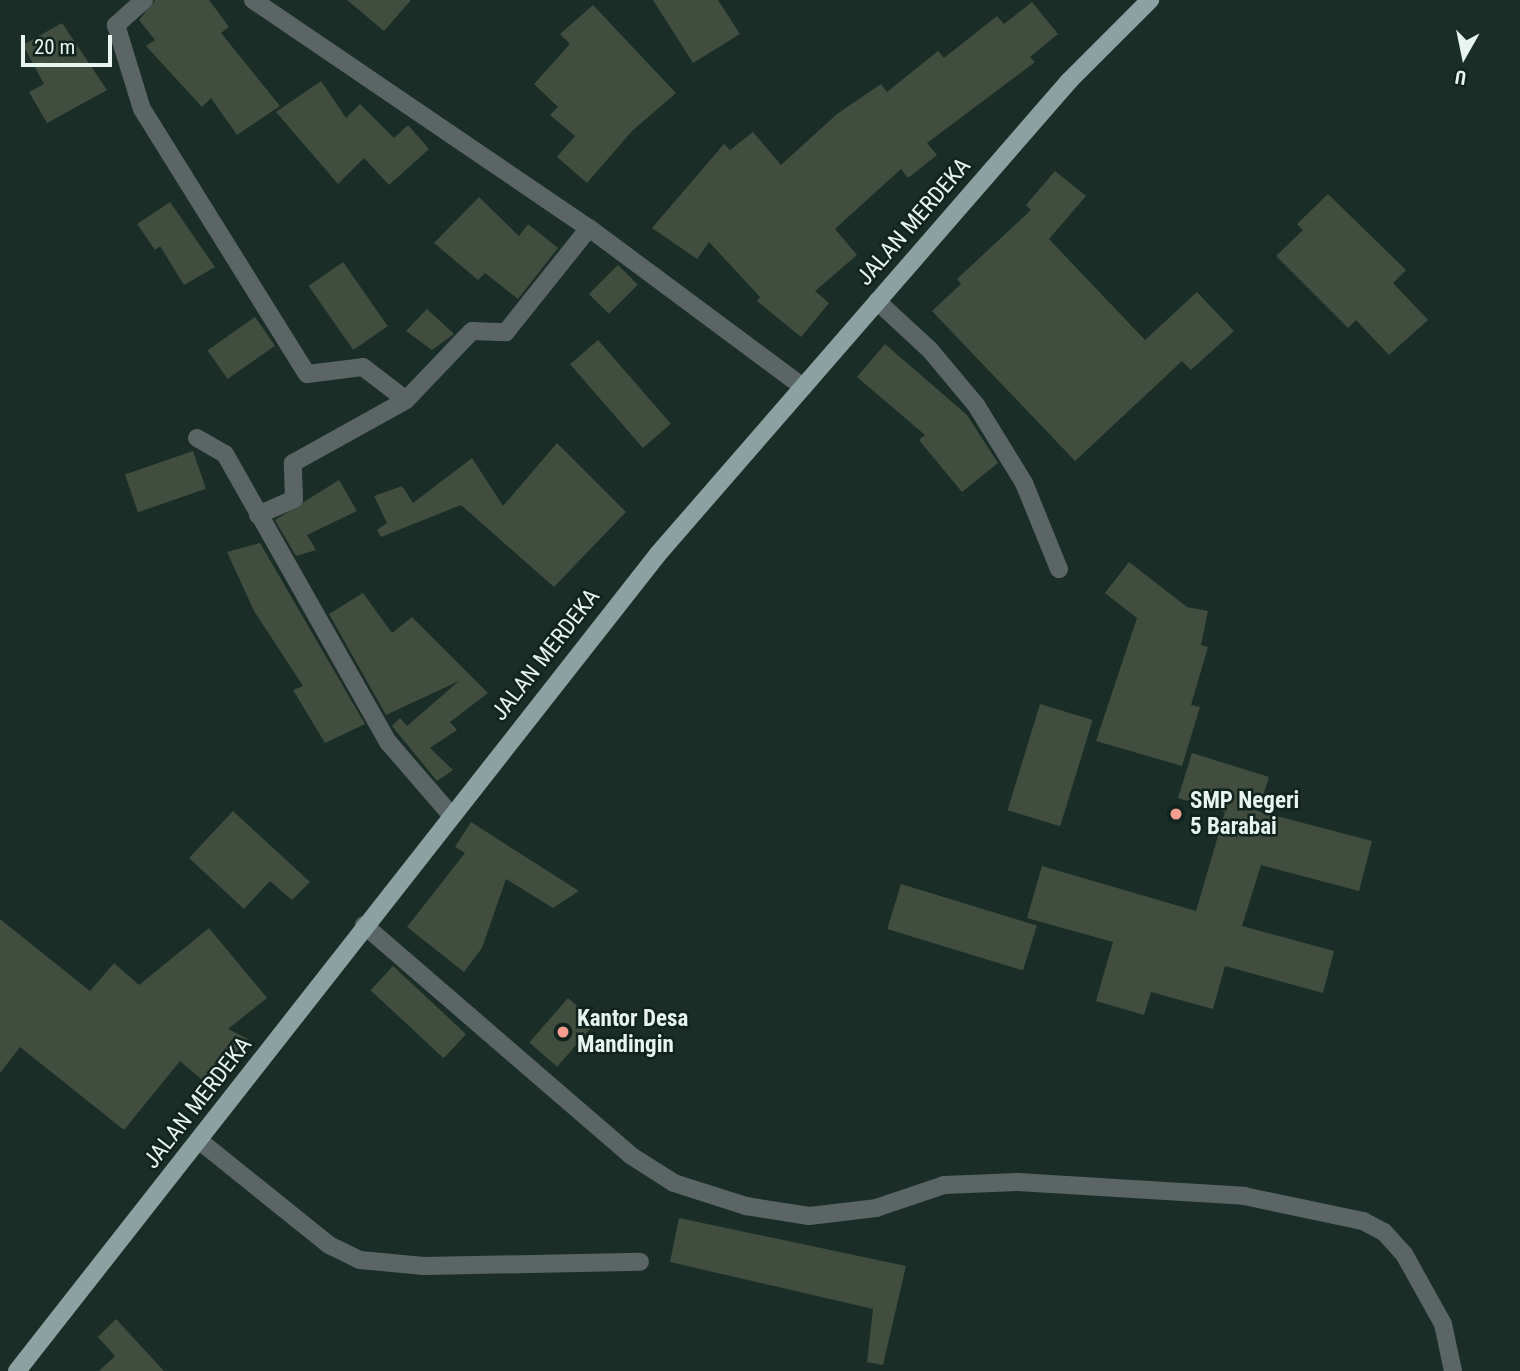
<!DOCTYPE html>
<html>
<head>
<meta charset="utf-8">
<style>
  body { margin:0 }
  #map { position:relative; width:1520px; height:1371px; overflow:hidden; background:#1a2e27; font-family:"Roboto Condensed",sans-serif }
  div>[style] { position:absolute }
  .building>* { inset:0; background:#404d3f; transform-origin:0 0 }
  .service>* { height:18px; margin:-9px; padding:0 9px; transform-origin:9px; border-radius:9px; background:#5b6566 }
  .minor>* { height:18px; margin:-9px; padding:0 9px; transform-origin:9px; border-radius:9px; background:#5b6566 }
  .primary>* { height:18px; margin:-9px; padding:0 9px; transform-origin:9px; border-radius:9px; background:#8ba1a2 }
  .dots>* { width:19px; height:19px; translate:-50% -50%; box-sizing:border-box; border:4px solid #10241d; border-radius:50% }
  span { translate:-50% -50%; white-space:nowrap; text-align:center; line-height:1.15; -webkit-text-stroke:5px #10241d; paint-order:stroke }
  .street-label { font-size:23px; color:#e8f4ef }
  .poi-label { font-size:23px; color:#e8f4ef; font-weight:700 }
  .left { translate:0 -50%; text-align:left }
  .north { position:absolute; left:1429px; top:21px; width:70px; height:70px; -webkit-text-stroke:5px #10241d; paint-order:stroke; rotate:189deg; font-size:19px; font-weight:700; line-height:28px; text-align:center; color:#e8f4ef }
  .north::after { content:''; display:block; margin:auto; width:24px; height:32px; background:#e8f4ef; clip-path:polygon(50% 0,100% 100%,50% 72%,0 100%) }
  .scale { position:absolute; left:21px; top:35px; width:91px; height:32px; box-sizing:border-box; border:4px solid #e8f4ef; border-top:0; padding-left:9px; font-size:21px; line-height:24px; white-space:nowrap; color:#e8f4ef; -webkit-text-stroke:5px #10241d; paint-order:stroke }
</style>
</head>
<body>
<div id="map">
  <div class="building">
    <div style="clip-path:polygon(155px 0,209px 0,229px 27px,221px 33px,280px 106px,237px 135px,211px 98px,202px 107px,146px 46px,155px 40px,139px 20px)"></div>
    <div style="clip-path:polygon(347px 0,411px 0,384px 31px)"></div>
    <div style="clip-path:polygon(653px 0,718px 0,740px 34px,693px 63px)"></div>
    <div style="clip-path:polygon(1032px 2px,1058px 34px,1030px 57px,1035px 62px,927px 143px,937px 155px,908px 178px,901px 169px,835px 229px,857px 255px,815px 291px,829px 303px,801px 337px,757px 301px,760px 297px,709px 242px,697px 259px,652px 228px,724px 144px,730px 150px,753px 132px,781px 165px,837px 114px,881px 84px,887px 92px,938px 51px,944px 58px,997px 16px,1004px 24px)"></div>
    <div style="clip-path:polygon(593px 5px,676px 93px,632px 131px,587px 183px,557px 157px,575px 136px,550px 115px,558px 107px,534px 84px,570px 44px,560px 34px)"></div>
    <div style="clip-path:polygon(62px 23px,107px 90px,47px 123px,29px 92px,44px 84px,23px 45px)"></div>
    <div style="clip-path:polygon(321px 81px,346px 118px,360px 104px,394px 138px,408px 125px,429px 149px,389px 185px,364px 158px,338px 184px,276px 112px)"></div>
    <div style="clip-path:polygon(1055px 171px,1086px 196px,1049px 239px,1145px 340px,1197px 292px,1234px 331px,1191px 370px,1182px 361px,1075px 461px,932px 311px,961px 284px,957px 279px,1031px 210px,1026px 205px)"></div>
    <div style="clip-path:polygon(1328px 194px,1406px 270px,1393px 283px,1428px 320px,1389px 355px,1356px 320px,1348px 328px,1276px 256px,1303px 230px,1297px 224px)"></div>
    <div style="clip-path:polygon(479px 197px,519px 236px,528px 224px,558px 248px,518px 299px,485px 273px,478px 280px,434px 243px)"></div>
    <div style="clip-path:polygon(170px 202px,215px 267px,184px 285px,160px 246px,155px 250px,137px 224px)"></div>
    <div style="left:343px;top:262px;width:78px;height:42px;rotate:55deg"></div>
    <div style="left:618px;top:265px;width:28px;height:41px;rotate:45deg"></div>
    <div style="clip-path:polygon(427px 309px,454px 334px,432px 350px,406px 331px)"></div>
    <div style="left:255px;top:317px;width:35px;height:58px;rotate:55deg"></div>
    <div style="left:598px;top:340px;width:111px;height:37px;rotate:49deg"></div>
    <div style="clip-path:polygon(885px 344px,967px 415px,998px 463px,962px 492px,919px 440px,925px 435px,857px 377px)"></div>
    <div style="clip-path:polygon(557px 443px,626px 512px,554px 587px,461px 505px,381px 537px,377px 530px,387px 523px,374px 496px,402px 486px,413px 503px,472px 458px,503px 506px)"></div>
    <div style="left:193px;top:451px;width:40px;height:72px;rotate:71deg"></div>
    <div style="clip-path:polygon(339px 480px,357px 511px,307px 535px,316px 550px,296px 556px,275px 520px)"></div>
    <div style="clip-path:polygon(260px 543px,365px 724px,325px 743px,293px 690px,303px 686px,254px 611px,227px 552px)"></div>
    <div style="clip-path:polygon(1129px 562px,1187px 607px,1208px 611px,1201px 645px,1208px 647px,1191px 705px,1200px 707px,1182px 766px,1096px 741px,1137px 618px,1105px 593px)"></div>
    <div style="clip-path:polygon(363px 593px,392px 633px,412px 617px,488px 693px,450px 722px,457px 730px,430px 748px,453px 770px,437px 781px,392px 726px,400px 718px,407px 726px,459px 681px,386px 715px,329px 614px)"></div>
    <div style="left:1040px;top:704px;width:55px;height:111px;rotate:17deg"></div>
    <div style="clip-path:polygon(1192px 753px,1269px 777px,1258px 811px,1372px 841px,1359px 891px,1261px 865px,1242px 926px,1334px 951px,1323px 993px,1225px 966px,1213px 1009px,1151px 992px,1144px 1015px,1096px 1001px,1113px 942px,1027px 918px,1042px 866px,1196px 911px,1225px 812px,1178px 798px)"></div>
    <div style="clip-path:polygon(233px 811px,310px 882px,292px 900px,270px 881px,244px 909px,189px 858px)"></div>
    <div style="clip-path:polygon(471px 822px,579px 891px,553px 908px,506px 879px,482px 948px,464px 972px,407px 927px,465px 853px,455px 847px)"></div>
    <div style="left:901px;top:884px;width:142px;height:47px;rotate:17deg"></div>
    <div style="clip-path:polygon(0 919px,90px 991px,114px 963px,139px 985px,209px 928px,267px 998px,228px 1029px,248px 1039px,208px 1085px,180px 1061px,124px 1130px,20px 1047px,0 1073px)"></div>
    <div style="left:393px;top:966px;width:100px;height:33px;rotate:43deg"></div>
    <div style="left:568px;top:998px;width:37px;height:59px;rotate:41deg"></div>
    <div style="clip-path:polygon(679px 1218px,906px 1266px,883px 1365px,867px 1362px,873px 1309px,670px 1262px)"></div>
    <div style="clip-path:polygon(116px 1319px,164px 1371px,99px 1371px,115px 1356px,98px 1337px)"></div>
  </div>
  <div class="service">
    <div style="left:201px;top:1142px;width:164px;rotate:38.8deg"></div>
    <div style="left:329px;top:1245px;width:34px;rotate:26deg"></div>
    <div style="left:360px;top:1260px;width:64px;rotate:5.4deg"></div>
    <div style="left:424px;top:1266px;width:216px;rotate:-1.1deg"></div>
  </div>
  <div class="minor">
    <div style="left:144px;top:0;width:38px;rotate:138deg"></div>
    <div style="left:116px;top:25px;width:88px;rotate:72.8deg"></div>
    <div style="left:142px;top:109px;width:312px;rotate:58.1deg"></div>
    <div style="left:307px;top:374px;width:56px;rotate:-7.1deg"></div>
    <div style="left:363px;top:367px;width:54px;rotate:37.5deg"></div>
    <div style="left:253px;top:0;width:406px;rotate:34.2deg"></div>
    <div style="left:589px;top:228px;width:267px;rotate:36.6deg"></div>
    <div style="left:877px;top:301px;width:72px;rotate:42.8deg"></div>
    <div style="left:930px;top:350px;width:72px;rotate:50.1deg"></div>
    <div style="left:976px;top:405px;width:92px;rotate:58.4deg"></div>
    <div style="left:1024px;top:483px;width:93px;rotate:67.9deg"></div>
    <div style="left:197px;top:438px;width:32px;rotate:30deg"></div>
    <div style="left:225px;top:454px;width:331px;rotate:60.5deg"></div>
    <div style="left:388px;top:742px;width:96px;rotate:49.2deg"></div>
    <div style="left:258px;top:515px;width:39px;rotate:-24deg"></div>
    <div style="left:294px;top:499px;width:36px;rotate:-92deg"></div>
    <div style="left:293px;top:463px;width:129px;rotate:-29.1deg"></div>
    <div style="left:406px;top:400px;width:95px;rotate:-46.3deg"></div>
    <div style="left:472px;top:331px;width:34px;rotate:2deg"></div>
    <div style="left:506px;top:332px;width:133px;rotate:-51.4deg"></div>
    <div style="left:364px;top:925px;width:352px;rotate:40.8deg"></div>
    <div style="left:630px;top:1155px;width:52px;rotate:32.5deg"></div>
    <div style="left:674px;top:1183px;width:76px;rotate:17.7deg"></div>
    <div style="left:746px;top:1206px;width:64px;rotate:9deg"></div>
    <div style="left:809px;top:1216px;width:67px;rotate:-6.8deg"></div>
    <div style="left:876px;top:1208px;width:72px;rotate:-18.7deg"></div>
    <div style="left:944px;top:1185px;width:74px;rotate:-2.3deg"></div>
    <div style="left:1018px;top:1182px;width:226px;rotate:3.5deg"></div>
    <div style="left:1244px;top:1196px;width:122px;rotate:11.9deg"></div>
    <div style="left:1363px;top:1221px;width:24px;rotate:28deg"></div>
    <div style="left:1384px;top:1232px;width:30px;rotate:48deg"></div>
    <div style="left:1404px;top:1254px;width:80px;rotate:60.9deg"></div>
    <div style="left:1443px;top:1324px;width:48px;rotate:78deg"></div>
  </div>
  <div class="primary">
    <div style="left:17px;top:1371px;width:1038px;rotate:-51.88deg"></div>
    <div style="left:658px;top:554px;width:627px;rotate:-49.01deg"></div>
    <div style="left:1069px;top:81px;width:115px;rotate:-45deg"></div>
  </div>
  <div class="dots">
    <div style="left:1176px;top:814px;background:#f59d8f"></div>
    <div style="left:563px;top:1032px;background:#f59d8f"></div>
  </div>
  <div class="street-label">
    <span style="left:914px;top:222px;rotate:-49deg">JALAN MERDEKA</span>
    <span style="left:546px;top:655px;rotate:-52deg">JALAN MERDEKA</span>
    <span style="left:198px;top:1103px;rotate:-52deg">JALAN MERDEKA</span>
  </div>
  <div class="poi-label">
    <span class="left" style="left:1190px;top:814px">SMP Negeri<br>5 Barabai</span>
    <span class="left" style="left:577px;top:1032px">Kantor Desa<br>Mandingin</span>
  </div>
  <div class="north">U</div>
  <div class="scale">20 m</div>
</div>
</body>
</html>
